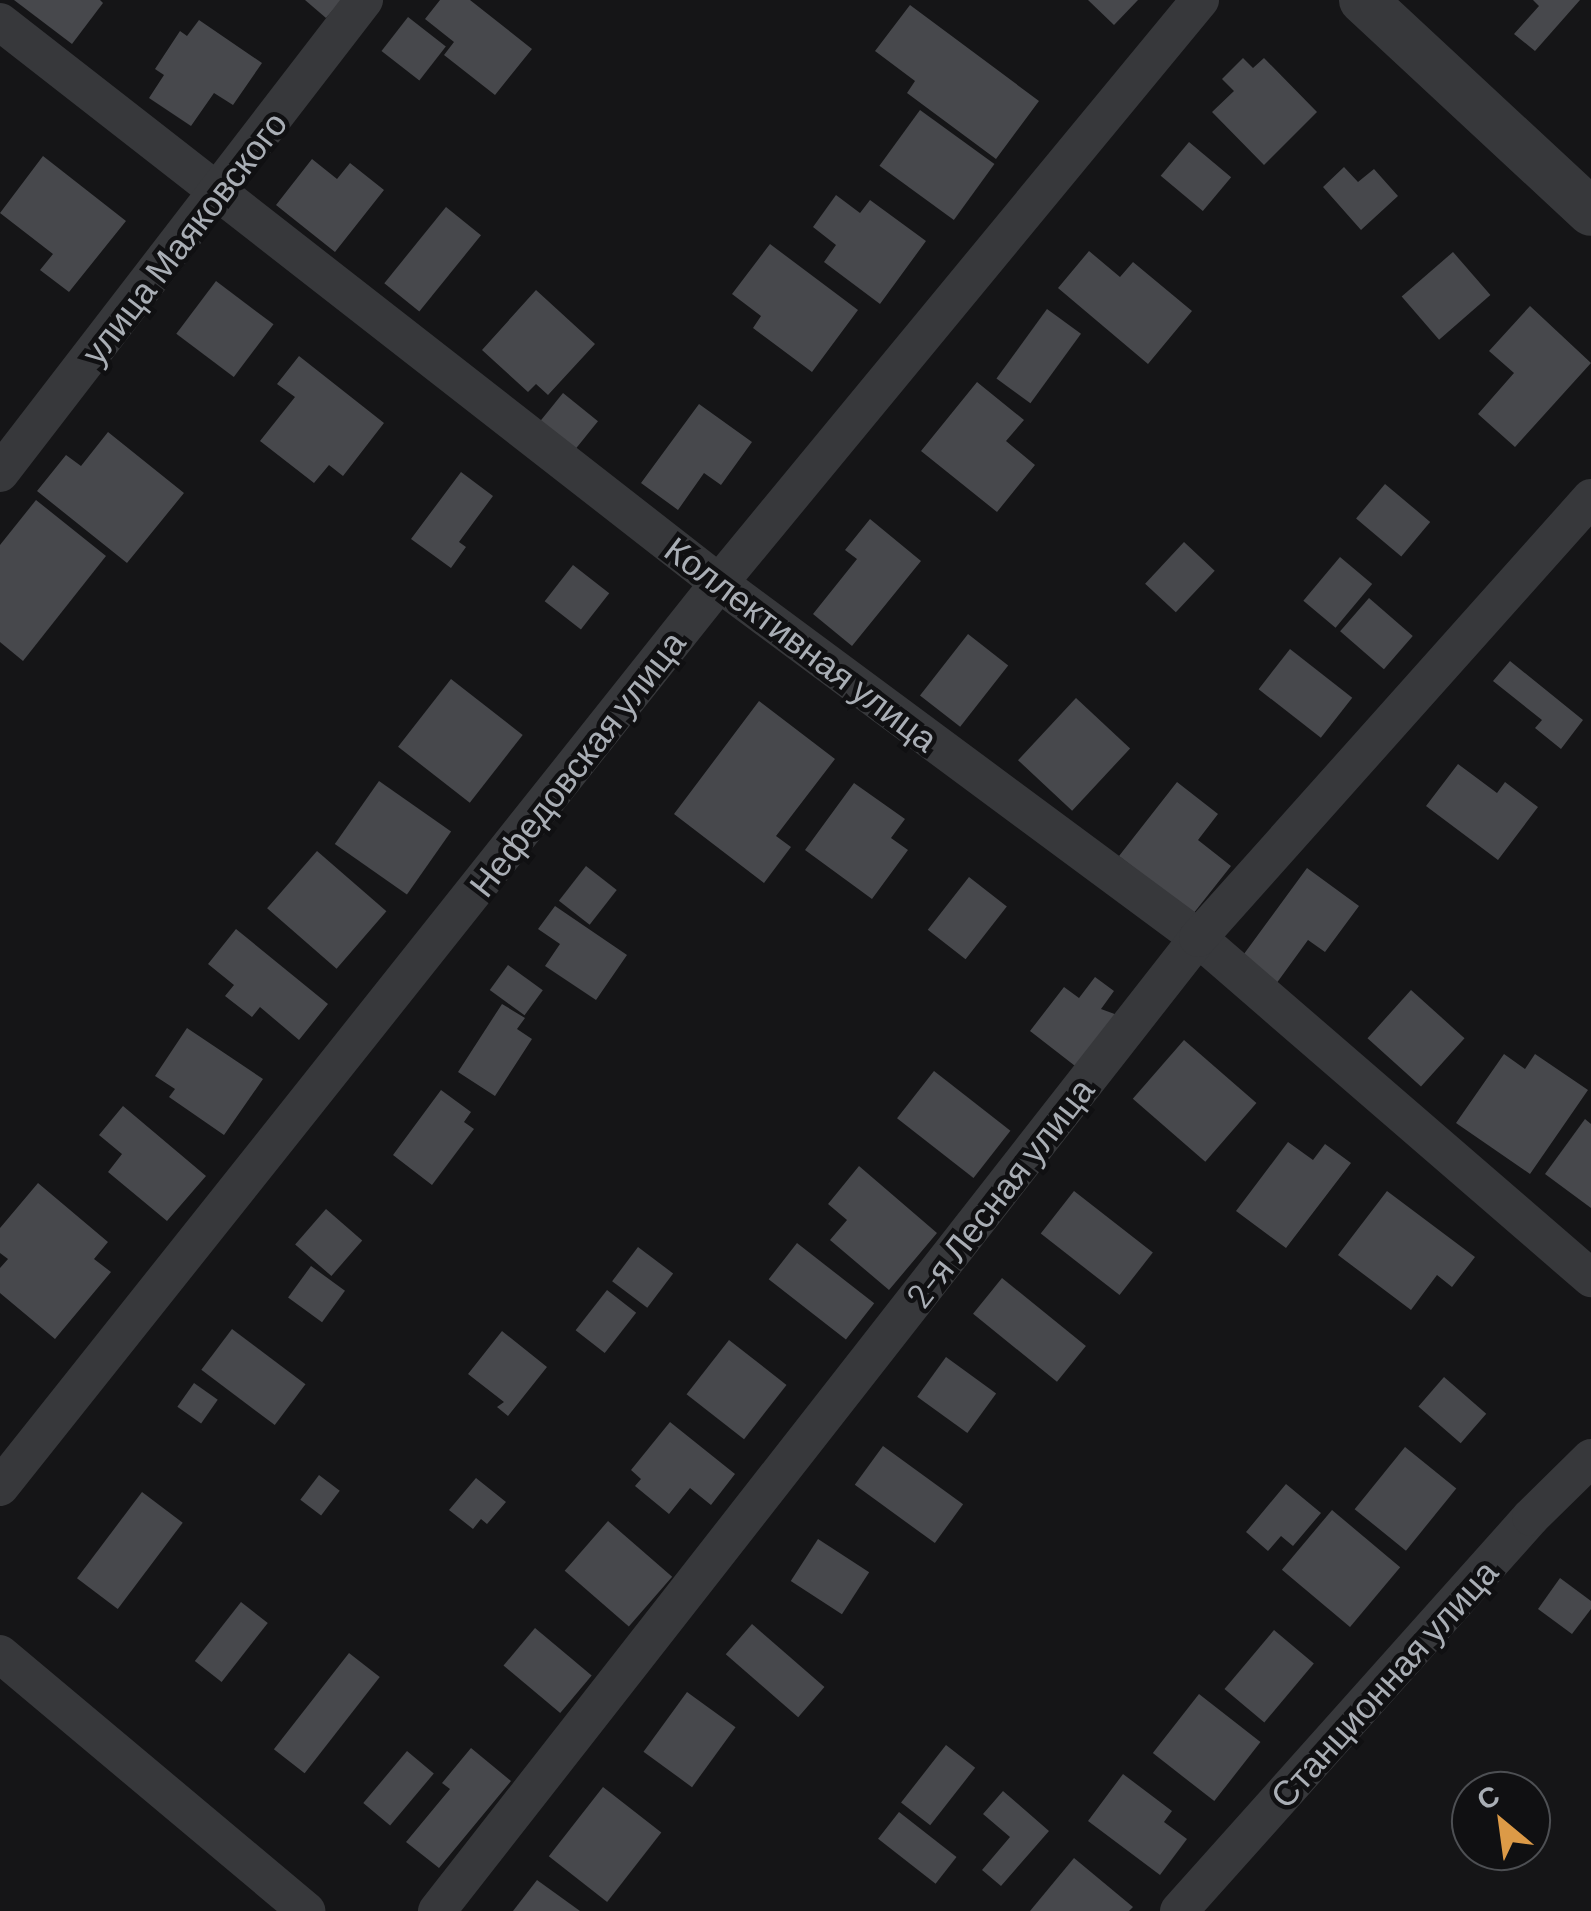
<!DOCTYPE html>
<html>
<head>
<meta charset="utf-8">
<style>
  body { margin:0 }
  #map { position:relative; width:1591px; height:1911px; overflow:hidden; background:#151517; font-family:Barlow,sans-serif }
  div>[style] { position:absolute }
  .building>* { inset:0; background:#47484c; transform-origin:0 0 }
  .minor>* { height:38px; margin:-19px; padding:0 19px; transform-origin:19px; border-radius:19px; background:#37383b }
  .tertiary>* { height:48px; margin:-24px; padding:0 24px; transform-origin:24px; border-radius:24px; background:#37383b }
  span { translate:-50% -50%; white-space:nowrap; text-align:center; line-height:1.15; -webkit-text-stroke:9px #101012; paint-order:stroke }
  .street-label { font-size:35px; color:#a9aeb5 }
  .north { position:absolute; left:1451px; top:1771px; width:100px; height:100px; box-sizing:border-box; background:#101012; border:2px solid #4d4f53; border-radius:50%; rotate:331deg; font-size:28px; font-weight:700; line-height:40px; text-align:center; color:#a9aeb5 }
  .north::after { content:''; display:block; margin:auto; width:35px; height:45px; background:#dc9a47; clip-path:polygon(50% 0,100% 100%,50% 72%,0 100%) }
</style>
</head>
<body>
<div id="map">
  <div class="building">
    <div style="clip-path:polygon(14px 0,100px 0,103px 3px,72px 44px)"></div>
    <div style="clip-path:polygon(305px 0,342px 0,326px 18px)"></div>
    <div style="clip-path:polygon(440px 0,470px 0,532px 49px,495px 95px,444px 55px,454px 42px,425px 19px)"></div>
    <div style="clip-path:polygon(1088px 0,1138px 0,1114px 25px)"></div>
    <div style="clip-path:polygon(1533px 0,1580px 0,1535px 51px,1514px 34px,1539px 6px)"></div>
    <div style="clip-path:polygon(910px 5px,1039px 101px,996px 159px,907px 93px,915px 81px,875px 51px)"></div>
    <div style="left:408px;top:17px;width:48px;height:43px;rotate:38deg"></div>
    <div style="clip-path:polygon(199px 20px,262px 63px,233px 105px,214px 93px,191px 126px,149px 98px,164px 75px,155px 69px,180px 31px,187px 36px)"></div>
    <div style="clip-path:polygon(1243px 58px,1253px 68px,1264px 58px,1317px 112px,1264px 165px,1212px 112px,1234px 91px,1222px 79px)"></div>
    <div style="left:920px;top:110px;width:92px;height:69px;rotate:36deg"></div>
    <div style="left:1189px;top:142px;width:55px;height:44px;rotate:40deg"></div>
    <div style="clip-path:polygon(43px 156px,126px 221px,69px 292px,40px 270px,53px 254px,0 213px)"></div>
    <div style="clip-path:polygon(312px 159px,337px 179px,350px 163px,384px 190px,335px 252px,276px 205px)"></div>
    <div style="clip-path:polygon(1344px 167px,1358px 182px,1374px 169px,1398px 196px,1361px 230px,1323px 187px)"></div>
    <div style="clip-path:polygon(836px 195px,860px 213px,870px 200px,926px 241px,880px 304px,824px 262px,836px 245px,813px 227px)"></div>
    <div style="left:446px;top:207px;width:45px;height:98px;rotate:39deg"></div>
    <div style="clip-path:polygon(770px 244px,858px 310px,812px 372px,753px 328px,761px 316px,732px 294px)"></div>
    <div style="clip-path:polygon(1089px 251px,1120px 277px,1133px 262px,1192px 311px,1148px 364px,1058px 288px)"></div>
    <div style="left:1453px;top:252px;width:57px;height:68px;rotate:49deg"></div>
    <div style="left:216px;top:281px;width:72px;height:66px;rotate:37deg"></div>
    <div style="clip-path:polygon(536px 290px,595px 344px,548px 395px,536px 384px,528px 392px,482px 350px)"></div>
    <div style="clip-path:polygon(1530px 306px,1591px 363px,1515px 447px,1478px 414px,1514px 373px,1489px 351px)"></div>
    <div style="left:1047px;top:309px;width:42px;height:86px;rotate:36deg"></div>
    <div style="clip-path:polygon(299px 356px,384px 423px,343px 476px,329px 465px,314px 483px,260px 441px,295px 397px,277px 384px)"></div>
    <div style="clip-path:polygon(977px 382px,1024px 420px,1006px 441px,1035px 465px,997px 512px,921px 451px)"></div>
    <div style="left:563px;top:393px;width:45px;height:45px;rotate:39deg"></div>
    <div style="clip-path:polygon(699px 404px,752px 442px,721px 485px,704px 473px,678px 510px,641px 483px)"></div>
    <div style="clip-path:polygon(108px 432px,184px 493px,127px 563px,37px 491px,66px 455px,81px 466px)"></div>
    <div style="clip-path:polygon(461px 472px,493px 496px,459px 542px,466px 547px,451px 568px,411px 539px)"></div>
    <div style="left:1385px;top:484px;width:59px;height:45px;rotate:40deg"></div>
    <div style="clip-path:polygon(36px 500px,106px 556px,23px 661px,0 642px,0 545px)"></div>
    <div style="clip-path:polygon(870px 519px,921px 561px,852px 646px,813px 614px,857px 559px,845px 550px)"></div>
    <div style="left:1184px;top:542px;width:42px;height:57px;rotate:43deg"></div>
    <div style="left:1340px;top:557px;width:42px;height:57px;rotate:40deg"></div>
    <div style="left:573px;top:565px;width:46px;height:46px;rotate:38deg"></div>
    <div style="left:1369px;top:598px;width:58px;height:44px;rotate:41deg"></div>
    <div style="left:968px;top:634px;width:51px;height:78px;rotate:38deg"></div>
    <div style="left:1290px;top:649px;width:79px;height:51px;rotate:38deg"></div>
    <div style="clip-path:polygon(1510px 661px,1583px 720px,1561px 749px,1535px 728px,1542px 720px,1493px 681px)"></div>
    <div style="left:451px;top:679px;width:91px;height:86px;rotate:38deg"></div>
    <div style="left:1076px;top:698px;width:74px;height:85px;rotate:43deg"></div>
    <div style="clip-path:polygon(759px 701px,835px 759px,776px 836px,791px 847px,764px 883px,674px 814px)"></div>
    <div style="clip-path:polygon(1458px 764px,1497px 793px,1505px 782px,1538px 807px,1498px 860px,1426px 806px)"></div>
    <div style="left:379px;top:781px;width:88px;height:77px;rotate:35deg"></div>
    <div style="clip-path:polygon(1177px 782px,1218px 814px,1198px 840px,1231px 866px,1193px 914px,1119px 856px)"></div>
    <div style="clip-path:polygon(854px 783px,905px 819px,891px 838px,908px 850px,872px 899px,805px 850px)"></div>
    <div style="left:317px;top:851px;width:92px;height:76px;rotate:41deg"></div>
    <div style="left:586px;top:866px;width:39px;height:44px;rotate:38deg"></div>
    <div style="clip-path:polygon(1307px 868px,1359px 906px,1325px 952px,1308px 940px,1276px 984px,1241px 958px)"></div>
    <div style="left:969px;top:877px;width:48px;height:67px;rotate:38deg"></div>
    <div style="clip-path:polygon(555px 906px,627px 955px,596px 1000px,545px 966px,560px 944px,538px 929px)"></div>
    <div style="clip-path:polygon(236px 929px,328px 1004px,299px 1040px,260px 1007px,252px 1017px,225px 996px,234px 985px,208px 964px)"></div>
    <div style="left:508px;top:965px;width:43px;height:31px;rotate:36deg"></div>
    <div style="clip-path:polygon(1095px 977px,1114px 991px,1101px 1009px,1120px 1016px,1079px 1069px,1030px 1031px,1064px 987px,1079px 998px)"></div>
    <div style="left:1411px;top:990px;width:72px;height:65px;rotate:42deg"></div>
    <div style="clip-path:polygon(502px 1004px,525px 1018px,517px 1029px,532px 1039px,495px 1096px,458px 1072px)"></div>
    <div style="clip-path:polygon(187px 1028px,263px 1079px,224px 1135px,169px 1097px,175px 1089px,155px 1076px)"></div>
    <div style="left:1184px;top:1040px;width:96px;height:78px;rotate:41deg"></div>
    <div style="clip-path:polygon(1504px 1054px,1525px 1069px,1535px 1054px,1588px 1090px,1530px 1174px,1456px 1123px)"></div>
    <div style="left:934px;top:1071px;width:97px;height:60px;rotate:38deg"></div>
    <div style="clip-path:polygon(441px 1090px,471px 1112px,464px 1122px,474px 1129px,432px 1185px,393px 1155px)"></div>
    <div style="clip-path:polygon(123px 1106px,206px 1176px,167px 1221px,108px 1172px,122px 1154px,99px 1135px)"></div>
    <div style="clip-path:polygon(1585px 1119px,1591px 1124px,1591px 1208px,1545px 1174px)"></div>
    <div style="clip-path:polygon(1288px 1142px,1313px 1160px,1325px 1144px,1351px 1163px,1286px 1248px,1236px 1211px)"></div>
    <div style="clip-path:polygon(859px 1166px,937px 1233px,889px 1290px,830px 1240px,847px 1220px,828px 1204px)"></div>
    <div style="clip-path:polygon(38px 1183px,108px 1242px,94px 1259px,111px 1272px,55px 1339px,0 1293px,0 1268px,8px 1259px,0 1253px,0 1228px)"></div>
    <div style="left:1074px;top:1191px;width:100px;height:54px;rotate:38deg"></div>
    <div style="clip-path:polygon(1387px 1191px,1475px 1257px,1452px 1287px,1437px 1275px,1411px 1310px,1338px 1255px)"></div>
    <div style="left:326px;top:1209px;width:48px;height:47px;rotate:41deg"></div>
    <div style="left:797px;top:1243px;width:98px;height:46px;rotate:38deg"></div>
    <div style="left:638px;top:1247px;width:44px;height:43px;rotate:37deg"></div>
    <div style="left:311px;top:1266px;width:42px;height:39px;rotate:36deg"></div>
    <div style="left:1002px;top:1278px;width:108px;height:46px;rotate:39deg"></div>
    <div style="left:607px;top:1290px;width:37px;height:51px;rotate:38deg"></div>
    <div style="left:232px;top:1329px;width:92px;height:51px;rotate:37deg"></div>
    <div style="clip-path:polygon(502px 1331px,547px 1367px,508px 1416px,497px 1407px,504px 1402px,468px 1374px)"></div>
    <div style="left:729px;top:1340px;width:73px;height:69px;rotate:38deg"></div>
    <div style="left:946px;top:1357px;width:62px;height:49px;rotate:36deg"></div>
    <div style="left:1444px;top:1377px;width:56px;height:39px;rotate:41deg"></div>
    <div style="left:194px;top:1383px;width:29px;height:29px;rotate:35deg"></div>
    <div style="clip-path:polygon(670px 1422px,735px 1474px,711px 1505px,690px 1488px,669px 1514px,635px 1486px,641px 1479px,631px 1470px)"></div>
    <div style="left:883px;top:1446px;width:99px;height:48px;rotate:36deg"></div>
    <div style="left:1405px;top:1447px;width:66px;height:80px;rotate:39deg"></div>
    <div style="left:319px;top:1475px;width:26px;height:31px;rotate:37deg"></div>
    <div style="clip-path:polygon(476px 1478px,506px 1502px,487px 1524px,481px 1519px,473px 1529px,449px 1510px)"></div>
    <div style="clip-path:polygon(1286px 1484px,1321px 1513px,1293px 1546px,1281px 1536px,1268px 1551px,1246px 1532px)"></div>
    <div style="left:142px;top:1492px;width:51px;height:108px;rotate:37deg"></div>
    <div style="left:1332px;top:1510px;width:89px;height:78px;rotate:40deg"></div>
    <div style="left:608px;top:1521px;width:85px;height:66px;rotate:41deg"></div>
    <div style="left:818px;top:1539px;width:61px;height:50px;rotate:33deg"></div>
    <div style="clip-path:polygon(1560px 1578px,1591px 1601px,1591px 1609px,1572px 1634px,1538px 1609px)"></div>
    <div style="left:241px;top:1602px;width:34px;height:75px;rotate:38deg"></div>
    <div style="left:752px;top:1624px;width:96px;height:40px;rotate:41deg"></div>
    <div style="left:535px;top:1628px;width:74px;height:49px;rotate:40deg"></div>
    <div style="left:1274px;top:1630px;width:52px;height:77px;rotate:40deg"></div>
    <div style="left:349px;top:1653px;width:39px;height:122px;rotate:38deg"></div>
    <div style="left:687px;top:1692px;width:60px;height:74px;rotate:36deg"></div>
    <div style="left:1199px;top:1694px;width:78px;height:75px;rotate:38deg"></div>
    <div style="left:946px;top:1745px;width:37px;height:73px;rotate:38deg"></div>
    <div style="clip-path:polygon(471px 1748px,511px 1781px,439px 1868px,406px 1842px,450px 1789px,442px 1783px)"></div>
    <div style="left:407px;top:1751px;width:35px;height:68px;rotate:40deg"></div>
    <div style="clip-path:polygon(1123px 1774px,1172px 1811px,1164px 1822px,1187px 1839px,1160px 1875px,1088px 1821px)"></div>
    <div style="left:603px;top:1787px;width:74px;height:88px;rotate:38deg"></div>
    <div style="clip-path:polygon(1003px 1791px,1049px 1831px,1001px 1886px,982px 1870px,1010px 1837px,983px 1814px)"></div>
    <div style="left:899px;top:1812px;width:73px;height:34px;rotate:38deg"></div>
    <div style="clip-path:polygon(1074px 1858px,1133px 1907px,1129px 1911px,1030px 1911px)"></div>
    <div style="clip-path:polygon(537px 1880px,580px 1911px,513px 1911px)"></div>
  </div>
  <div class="minor">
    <div style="left:0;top:22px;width:912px;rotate:37.96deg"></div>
    <div style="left:719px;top:583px;width:596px;rotate:36.54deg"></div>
    <div style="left:1198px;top:938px;width:520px;rotate:40.86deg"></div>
    <div style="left:0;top:473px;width:597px;rotate:-52.42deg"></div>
    <div style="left:0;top:1487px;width:1155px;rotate:-51.5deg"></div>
    <div style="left:719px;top:583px;width:756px;rotate:-50.48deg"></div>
    <div style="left:0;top:1654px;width:400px;rotate:40deg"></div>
    <div style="left:437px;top:1911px;width:1235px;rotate:-51.97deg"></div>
    <div style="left:1198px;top:938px;width:590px;rotate:-48.23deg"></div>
    <div style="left:1179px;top:1911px;width:528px;rotate:-48.22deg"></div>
    <div style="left:1531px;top:1517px;width:84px;rotate:-44.5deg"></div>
  </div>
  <div class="tertiary">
    <div style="left:1363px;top:0;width:311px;rotate:42.9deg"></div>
  </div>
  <div class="street-label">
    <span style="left:183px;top:237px;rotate:-52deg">улица Маяковского</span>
    <span style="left:802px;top:643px;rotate:37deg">Коллективная улица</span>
    <span style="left:576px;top:763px;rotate:-52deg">Нефедовская улица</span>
    <span style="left:999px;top:1192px;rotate:-52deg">2-я Лесная улица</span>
    <span style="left:1383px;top:1683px;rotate:-48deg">Станционная улица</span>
  </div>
  <div class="north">С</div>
</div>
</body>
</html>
